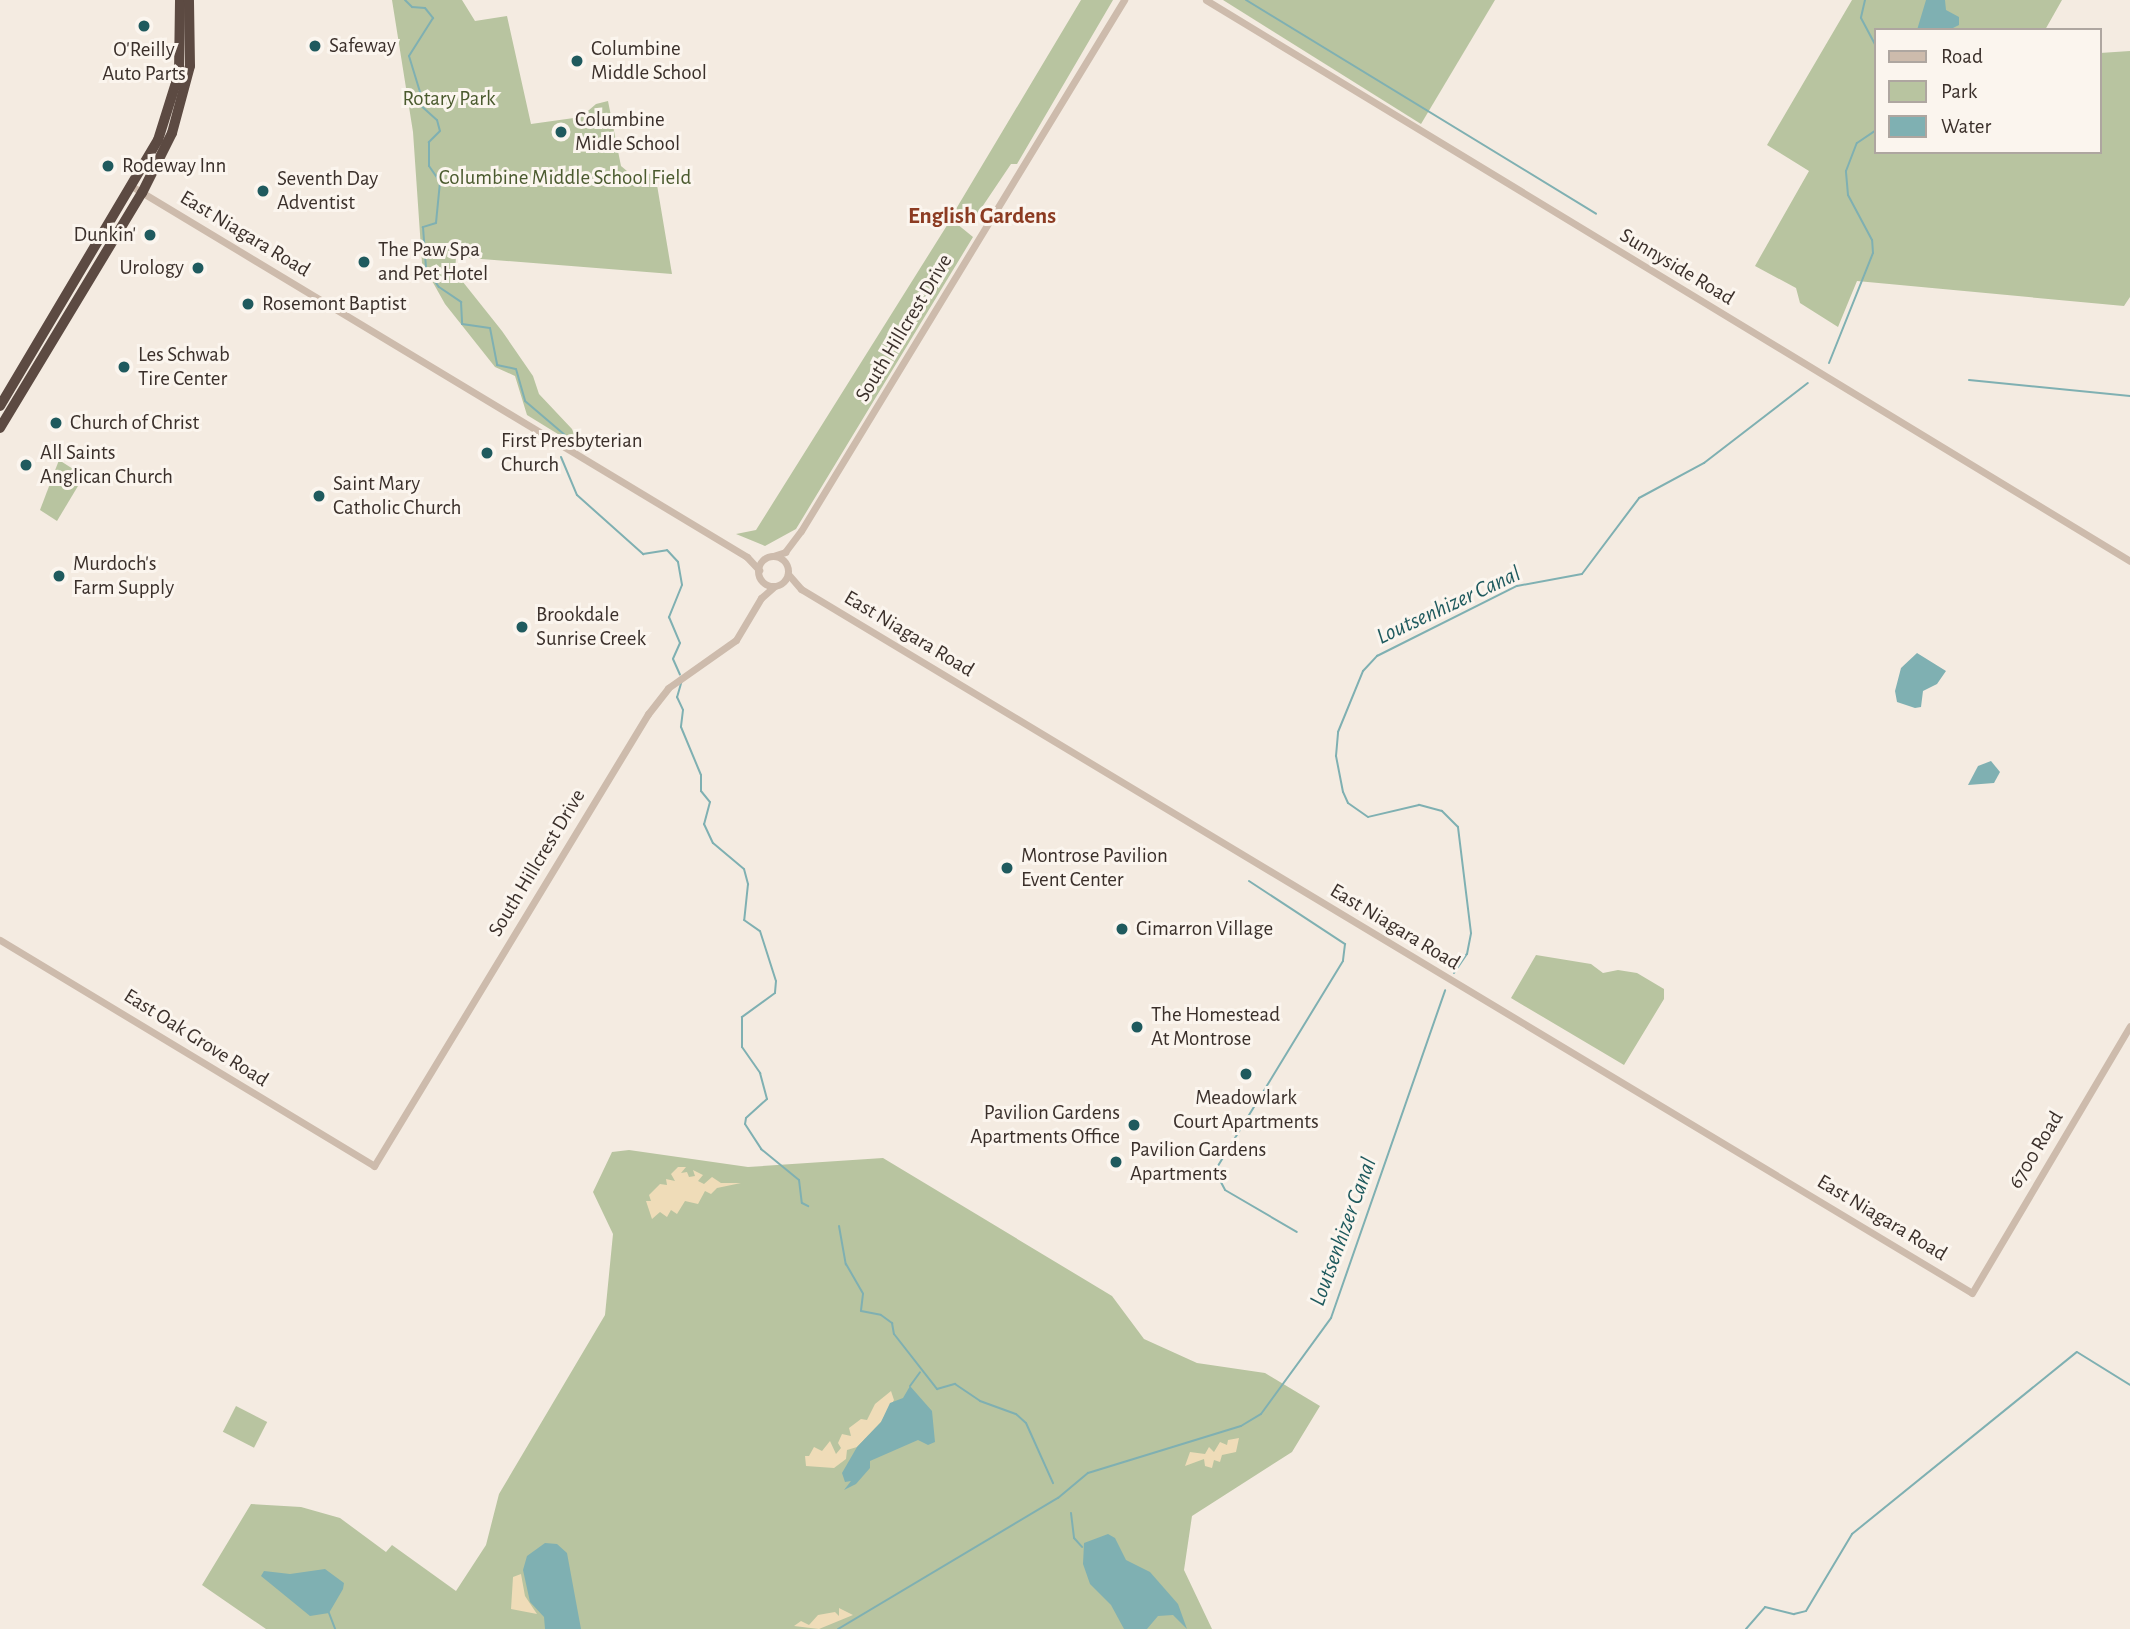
<!DOCTYPE html>
<html>
<head>
<meta charset="utf-8">
<style>
  body { margin:0 }
  #map { position:relative; width:2130px; height:1629px; overflow:hidden; background:#f4ebe1; font-family:"Alegreya Sans",sans-serif }
  div>[style] { position:absolute }
  .green>* { inset:0; background:#b8c4a0; transform-origin:0 0 }
  .sand>* { inset:0; background:#efdcb8 }
  .water>* { inset:0; background:#7fb0b2 }
  .stream>* { height:2px; margin:-1px; padding:0 1px; transform-origin:1px; border-radius:1px; background:#7fb0b2 }
  .minor>* { height:7px; margin:-3.5px; padding:0 3.5px; transform-origin:3.5px; border-radius:3.5px; background:#cdbbac }
  .minor>.ring { margin:-3.5px; padding:0; box-sizing:content-box; background:none; border:7px solid #cdbbac; border-radius:50% }
  .highway>* { height:10px; margin:-5px; padding:0 5px; transform-origin:5px; border-radius:5px; background:#5c4a42 }
  .dots>* { width:19px; height:19px; translate:-50% -50%; box-sizing:border-box; border:4px solid #fbf5ee; border-radius:50% }
  span { translate:-50% -50%; white-space:nowrap; text-align:center; line-height:1.15; -webkit-text-stroke:6px #fbf5ee; paint-order:stroke }
  .poi-label { font-size:21px; color:#3b302b }
  .left { translate:0 -50%; text-align:left }
  .right { translate:-100% -50%; text-align:right }
  .park-label { font-size:21px; color:#4a5a2e }
  .street-label { font-size:21px; color:#3b302b }
  .neighbourhood-label { font-size:23px; color:#8c3b22; font-weight:700 }
  .water-label { font-size:23px; color:#1f5a5e; font-style:italic }
  .legend { position:absolute; left:1874px; top:28px; width:228px; height:126px; box-sizing:border-box; background:#fbf5ee; border:2px solid #aea6a0; margin:0; padding:9px 12px; list-style:none; font-size:21px; color:#3b302b }
  .legend li { display:flex; align-items:center; gap:14px; height:35px }
  .legend b { width:35px; border:2px solid #aea6a0 }
</style>
</head>
<body>
<div id="map">
  <div class="green">
    <div style="clip-path:polygon(392px 0,462px 0,475px 21px,507px 16px,531px 124px,581px 117px,596px 104px,608px 101px,621px 166px,633px 176px,655px 173px,672px 274px,456px 257px,455px 272px,502px 331px,533px 376px,539px 394px,572px 429px,579px 447px,527px 415px,515px 376px,495px 367px,445px 304px,422px 263px,413px 132px)"></div>
    <div style="clip-path:polygon(1081px 0,1113px 0,1017px 164px,1011px 164px,974px 219px,956px 209px)"></div>
    <div style="clip-path:polygon(1223px 0,1495px 0,1421px 124px)"></div>
    <div style="clip-path:polygon(1852px 0,2062px 0,2045px 30px,1876px 30px,1876px 152px,2100px 152px,2100px 53px,2130px 51px,2130px 297px,2124px 306px,1857px 281px,1838px 327px,1800px 303px,1796px 288px,1755px 266px,1809px 171px,1767px 145px)"></div>
    <div style="clip-path:polygon(951px 219px,973px 237px,796px 529px,765px 546px,736px 534px,756px 530px)"></div>
    <div style="clip-path:polygon(59px 460px,84px 476px,57px 521px,40px 510px)"></div>
    <div style="clip-path:polygon(1536px 955px,1591px 964px,1603px 973px,1618px 970px,1637px 973px,1664px 989px,1664px 999px,1624px 1065px,1511px 998px)"></div>
    <div style="clip-path:polygon(629px 1150px,748px 1167px,883px 1158px,1112px 1296px,1144px 1339px,1197px 1363px,1265px 1373px,1320px 1406px,1292px 1452px,1192px 1516px,1184px 1570px,1212px 1629px,266px 1629px,202px 1585px,251px 1504px,301px 1507px,340px 1518px,386px 1552px,392px 1545px,456px 1591px,486px 1545px,499px 1494px,605px 1315px,613px 1234px,593px 1192px,612px 1152px)"></div>
    <div style="left:236px;top:1406px;width:35px;height:29px;rotate:27deg"></div>
  </div>
  <div class="sand">
    <div style="clip-path:polygon(678px 1167px,686px 1167px,681px 1173px,687px 1172px,689px 1177px,695px 1176px,693px 1170px,703px 1175px,698px 1181px,704px 1184px,712px 1177px,721px 1183px,741px 1183px,717px 1188px,711px 1194px,705px 1191px,698px 1204px,685px 1201px,677px 1214px,671px 1210px,667px 1217px,660px 1212px,652px 1219px,646px 1201px,651px 1201px,649px 1195px,660px 1184px,667px 1185px,666px 1179px,675px 1181px,671px 1174px)"></div>
    <div style="clip-path:polygon(891px 1391px,894px 1400px,881px 1422px,857px 1447px,847px 1450px,846px 1459px,834px 1468px,806px 1466px,805px 1456px,809px 1456px,814px 1447px,822px 1451px,830px 1441px,836px 1454px,841px 1448px,838px 1443px,842px 1434px,851px 1436px,849px 1428px,861px 1419px,867px 1420px,875px 1404px)"></div>
    <div style="clip-path:polygon(1239px 1438px,1236px 1452px,1222px 1455px,1220px 1462px,1214px 1460px,1212px 1468px,1205px 1466px,1204px 1459px,1185px 1466px,1190px 1452px,1205px 1454px,1209px 1447px,1214px 1452px,1220px 1442px,1227px 1445px,1228px 1440px)"></div>
    <div style="clip-path:polygon(521px 1574px,525px 1596px,537px 1614px,511px 1609px,513px 1577px)"></div>
    <div style="clip-path:polygon(839px 1608px,853px 1615px,819px 1629px,794px 1626px,801px 1621px,809px 1625px,818px 1615px,835px 1612px,839px 1616px)"></div>
  </div>
  <div class="water">
    <div style="clip-path:polygon(1926px 0,1945px 0,1946px 10px,1959px 17px,1959px 25px,1949px 30px,1917px 30px)"></div>
    <div style="clip-path:polygon(1917px 653px,1946px 671px,1937px 684px,1923px 691px,1921px 707px,1915px 708px,1897px 702px,1895px 691px,1901px 668px)"></div>
    <div style="clip-path:polygon(1991px 761px,2000px 772px,1994px 783px,1968px 785px,1978px 766px)"></div>
    <div style="clip-path:polygon(910px 1386px,932px 1411px,935px 1442px,928px 1445px,918px 1440px,870px 1461px,870px 1468px,856px 1484px,844px 1490px,851px 1481px,845px 1482px,842px 1473px,857px 1447px,881px 1422px,890px 1403px,903px 1398px)"></div>
    <div style="clip-path:polygon(1108px 1534px,1115px 1538px,1126px 1560px,1150px 1572px,1178px 1604px,1187px 1629px,1173px 1615px,1158px 1616px,1147px 1629px,1124px 1629px,1111px 1605px,1090px 1584px,1083px 1564px,1084px 1543px)"></div>
    <div style="clip-path:polygon(545px 1543px,557px 1544px,567px 1553px,581px 1629px,545px 1629px,544px 1617px,530px 1602px,523px 1570px,527px 1556px)"></div>
    <div style="clip-path:polygon(325px 1569px,344px 1583px,343px 1589px,329px 1613px,310px 1616px,261px 1576px,264px 1571px,290px 1574px)"></div>
  </div>
  <div class="stream">
    <div style="left:405px;top:0;width:10px;rotate:45deg"></div>
    <div style="left:412px;top:7px;width:13px;rotate:4deg"></div>
    <div style="left:425px;top:8px;width:13px;rotate:51deg"></div>
    <div style="left:433px;top:18px;width:45px;rotate:122.3deg"></div>
    <div style="left:409px;top:56px;width:39px;rotate:73deg"></div>
    <div style="left:420px;top:93px;width:10px;rotate:101deg"></div>
    <div style="left:418px;top:103px;width:25px;rotate:42deg"></div>
    <div style="left:437px;top:120px;width:11px;rotate:75deg"></div>
    <div style="left:440px;top:131px;width:16px;rotate:135deg"></div>
    <div style="left:429px;top:142px;width:24px;rotate:90deg"></div>
    <div style="left:429px;top:166px;width:19px;rotate:55deg"></div>
    <div style="left:440px;top:182px;width:41px;rotate:95.6deg"></div>
    <div style="left:436px;top:223px;width:14px;rotate:163deg"></div>
    <div style="left:423px;top:227px;width:41px;rotate:85.8deg"></div>
    <div style="left:426px;top:268px;width:23px;rotate:56deg"></div>
    <div style="left:439px;top:287px;width:27px;rotate:34deg"></div>
    <div style="left:461px;top:302px;width:22px;rotate:87deg"></div>
    <div style="left:462px;top:324px;width:28px;rotate:8deg"></div>
    <div style="left:490px;top:328px;width:38px;rotate:79deg"></div>
    <div style="left:497px;top:365px;width:19px;rotate:12deg"></div>
    <div style="left:516px;top:369px;width:33px;rotate:74deg"></div>
    <div style="left:525px;top:401px;width:52px;rotate:40.4deg"></div>
    <div style="left:1246px;top:0;width:410px;rotate:31.4deg"></div>
    <div style="left:1865px;top:0;width:18px;rotate:103deg"></div>
    <div style="left:1861px;top:18px;width:32px;rotate:62deg"></div>
    <div style="left:1829px;top:363px;width:118px;rotate:-68.2deg"></div>
    <div style="left:1873px;top:253px;width:13px;rotate:-94deg"></div>
    <div style="left:1872px;top:240px;width:51px;rotate:-118.1deg"></div>
    <div style="left:1848px;top:195px;width:24px;rotate:-95deg"></div>
    <div style="left:1846px;top:171px;width:30px;rotate:-69deg"></div>
    <div style="left:1857px;top:143px;width:23px;rotate:-34deg"></div>
    <div style="left:1969px;top:380px;width:162px;rotate:5.7deg"></div>
    <div style="left:561px;top:457px;width:41px;rotate:67.2deg"></div>
    <div style="left:577px;top:495px;width:89px;rotate:41.8deg"></div>
    <div style="left:643px;top:554px;width:24px;rotate:-9deg"></div>
    <div style="left:667px;top:550px;width:16px;rotate:47deg"></div>
    <div style="left:678px;top:562px;width:23px;rotate:80deg"></div>
    <div style="left:682px;top:585px;width:35px;rotate:112deg"></div>
    <div style="left:669px;top:617px;width:28px;rotate:67deg"></div>
    <div style="left:680px;top:643px;width:17px;rotate:114deg"></div>
    <div style="left:673px;top:659px;width:17px;rotate:66deg"></div>
    <div style="left:682px;top:680px;width:18px;rotate:106deg"></div>
    <div style="left:677px;top:697px;width:14px;rotate:65deg"></div>
    <div style="left:683px;top:710px;width:17px;rotate:97deg"></div>
    <div style="left:681px;top:727px;width:52px;rotate:67.4deg"></div>
    <div style="left:701px;top:775px;width:16px;rotate:90deg"></div>
    <div style="left:701px;top:791px;width:14px;rotate:51deg"></div>
    <div style="left:710px;top:802px;width:23px;rotate:105deg"></div>
    <div style="left:704px;top:824px;width:21px;rotate:65deg"></div>
    <div style="left:713px;top:843px;width:40px;rotate:40deg"></div>
    <div style="left:744px;top:869px;width:16px;rotate:75deg"></div>
    <div style="left:748px;top:884px;width:36px;rotate:96deg"></div>
    <div style="left:744px;top:920px;width:19px;rotate:35deg"></div>
    <div style="left:760px;top:931px;width:52px;rotate:72.3deg"></div>
    <div style="left:776px;top:981px;width:12px;rotate:95deg"></div>
    <div style="left:775px;top:993px;width:41px;rotate:144deg"></div>
    <div style="left:742px;top:1017px;width:30px;rotate:90deg"></div>
    <div style="left:742px;top:1047px;width:32px;rotate:55deg"></div>
    <div style="left:760px;top:1073px;width:27px;rotate:75deg"></div>
    <div style="left:767px;top:1099px;width:28px;rotate:138deg"></div>
    <div style="left:746px;top:1118px;width:6px;rotate:99deg"></div>
    <div style="left:745px;top:1124px;width:30px;rotate:57deg"></div>
    <div style="left:761px;top:1149px;width:49px;rotate:39.2deg"></div>
    <div style="left:799px;top:1180px;width:23px;rotate:83deg"></div>
    <div style="left:802px;top:1203px;width:7px;rotate:27deg"></div>
    <div style="left:1249px;top:881px;width:115px;rotate:33.3deg"></div>
    <div style="left:1345px;top:944px;width:17px;rotate:97deg"></div>
    <div style="left:1343px;top:961px;width:246px;rotate:121.4deg"></div>
    <div style="left:1215px;top:1171px;width:21px;rotate:62deg"></div>
    <div style="left:1225px;top:1190px;width:83px;rotate:30.3deg"></div>
    <div style="left:1454px;top:973px;width:23px;rotate:-56deg"></div>
    <div style="left:1467px;top:954px;width:21px;rotate:-79deg"></div>
    <div style="left:1471px;top:933px;width:107px;rotate:-97deg"></div>
    <div style="left:1458px;top:827px;width:23px;rotate:-135deg"></div>
    <div style="left:1442px;top:811px;width:24px;rotate:-165deg"></div>
    <div style="left:1419px;top:805px;width:52px;rotate:166.8deg"></div>
    <div style="left:1368px;top:817px;width:24px;rotate:-145deg"></div>
    <div style="left:1348px;top:803px;width:12px;rotate:-114deg"></div>
    <div style="left:1343px;top:792px;width:37px;rotate:-101deg"></div>
    <div style="left:1336px;top:756px;width:24px;rotate:-85deg"></div>
    <div style="left:1338px;top:732px;width:66px;rotate:-67.7deg"></div>
    <div style="left:1363px;top:671px;width:21px;rotate:-47deg"></div>
    <div style="left:1377px;top:656px;width:157px;rotate:-26.6deg"></div>
    <div style="left:1517px;top:586px;width:66px;rotate:-10.5deg"></div>
    <div style="left:1582px;top:574px;width:95px;rotate:-53.1deg"></div>
    <div style="left:1639px;top:498px;width:74px;rotate:-28.3deg"></div>
    <div style="left:1704px;top:463px;width:131px;rotate:-37.6deg"></div>
    <div style="left:839px;top:1226px;width:39px;rotate:80deg"></div>
    <div style="left:846px;top:1264px;width:34px;rotate:60deg"></div>
    <div style="left:863px;top:1294px;width:17px;rotate:97deg"></div>
    <div style="left:861px;top:1311px;width:20px;rotate:11deg"></div>
    <div style="left:881px;top:1315px;width:14px;rotate:36deg"></div>
    <div style="left:892px;top:1323px;width:11px;rotate:80deg"></div>
    <div style="left:894px;top:1334px;width:70px;rotate:52deg"></div>
    <div style="left:937px;top:1389px;width:19px;rotate:-16deg"></div>
    <div style="left:955px;top:1384px;width:30px;rotate:34deg"></div>
    <div style="left:980px;top:1401px;width:38px;rotate:20deg"></div>
    <div style="left:1016px;top:1414px;width:13px;rotate:42deg"></div>
    <div style="left:1026px;top:1423px;width:66px;rotate:65.8deg"></div>
    <div style="left:910px;top:1386px;width:17px;rotate:-54deg"></div>
    <div style="left:1071px;top:1513px;width:25px;rotate:83deg"></div>
    <div style="left:1074px;top:1538px;width:12px;rotate:48deg"></div>
    <div style="left:329px;top:1613px;width:17px;rotate:69deg"></div>
    <div style="left:838px;top:1629px;width:256px;rotate:-30.8deg"></div>
    <div style="left:1058px;top:1498px;width:39px;rotate:-40deg"></div>
    <div style="left:1088px;top:1473px;width:160px;rotate:-17.1deg"></div>
    <div style="left:1241px;top:1426px;width:23px;rotate:-31deg"></div>
    <div style="left:1261px;top:1414px;width:119px;rotate:-53.9deg"></div>
    <div style="left:1331px;top:1318px;width:347px;rotate:-70.8deg"></div>
    <div style="left:1746px;top:1629px;width:29px;rotate:-49deg"></div>
    <div style="left:1765px;top:1607px;width:30px;rotate:14deg"></div>
    <div style="left:1794px;top:1614px;width:12px;rotate:-14deg"></div>
    <div style="left:1806px;top:1611px;width:90px;rotate:-59.1deg"></div>
    <div style="left:1852px;top:1534px;width:289px;rotate:-39deg"></div>
    <div style="left:2077px;top:1352px;width:62px;rotate:31.9deg"></div>
  </div>
  <div class="minor">
    <div style="left:1206px;top:0;width:1081px;rotate:31.26deg"></div>
    <div style="left:133px;top:187px;width:717px;rotate:31.07deg"></div>
    <div style="left:747px;top:557px;width:18px;rotate:47deg"></div>
    <div style="left:773px;top:556px;width:13px;rotate:-18deg"></div>
    <div style="left:785px;top:552px;width:26px;rotate:-53deg"></div>
    <div style="left:801px;top:531px;width:622px;rotate:-58.69deg"></div>
    <div class="ring" style="left:758px;top:556px;width:23px;height:23px"></div>
    <div style="left:788px;top:574px;width:20px;rotate:49deg"></div>
    <div style="left:801px;top:589px;width:1366px;rotate:31.01deg"></div>
    <div style="left:1972px;top:1293px;width:310px;rotate:-59.4deg"></div>
    <div style="left:0;top:940px;width:437px;rotate:31.1deg"></div>
    <div style="left:374px;top:1166px;width:529px;rotate:-58.78deg"></div>
    <div style="left:648px;top:714px;width:33px;rotate:-52deg"></div>
    <div style="left:668px;top:688px;width:83px;rotate:-35.2deg"></div>
    <div style="left:736px;top:640px;width:49px;rotate:-59.2deg"></div>
    <div style="left:761px;top:598px;width:18px;rotate:-41deg"></div>
  </div>
  <div class="highway">
    <div style="left:0;top:406px;width:309px;rotate:-59.3deg"></div>
    <div style="left:158px;top:140px;width:70px;rotate:-72.6deg"></div>
    <div style="left:179px;top:73px;width:73px;rotate:-89.2deg"></div>
    <div style="left:0;top:428px;width:275px;rotate:-58.9deg"></div>
    <div style="left:142px;top:193px;width:67px;rotate:-63.4deg"></div>
    <div style="left:172px;top:133px;width:69px;rotate:-75deg"></div>
    <div style="left:190px;top:66px;width:66px;rotate:-90.9deg"></div>
  </div>
  <div class="dots">
    <div style="left:144px;top:26px;background:#1f5a5e"></div>
    <div style="left:315px;top:46px;background:#1f5a5e"></div>
    <div style="left:577px;top:61px;background:#1f5a5e"></div>
    <div style="left:561px;top:132px;background:#1f5a5e"></div>
    <div style="left:108px;top:166px;background:#1f5a5e"></div>
    <div style="left:263px;top:191px;background:#1f5a5e"></div>
    <div style="left:150px;top:235px;background:#1f5a5e"></div>
    <div style="left:364px;top:262px;background:#1f5a5e"></div>
    <div style="left:198px;top:268px;background:#1f5a5e"></div>
    <div style="left:248px;top:304px;background:#1f5a5e"></div>
    <div style="left:124px;top:367px;background:#1f5a5e"></div>
    <div style="left:56px;top:423px;background:#1f5a5e"></div>
    <div style="left:487px;top:453px;background:#1f5a5e"></div>
    <div style="left:26px;top:465px;background:#1f5a5e"></div>
    <div style="left:319px;top:496px;background:#1f5a5e"></div>
    <div style="left:59px;top:576px;background:#1f5a5e"></div>
    <div style="left:522px;top:627px;background:#1f5a5e"></div>
    <div style="left:1007px;top:868px;background:#1f5a5e"></div>
    <div style="left:1122px;top:929px;background:#1f5a5e"></div>
    <div style="left:1137px;top:1027px;background:#1f5a5e"></div>
    <div style="left:1246px;top:1074px;background:#1f5a5e"></div>
    <div style="left:1134px;top:1125px;background:#1f5a5e"></div>
    <div style="left:1116px;top:1162px;background:#1f5a5e"></div>
  </div>
  <div class="poi-label">
    <span class="left" style="left:329px;top:46px">Safeway</span>
    <span class="left" style="left:591px;top:61px">Columbine<br>Middle School</span>
    <span style="left:144px;top:62px">O'Reilly<br>Auto Parts</span>
    <span class="left" style="left:575px;top:132px">Columbine<br>Midle School</span>
    <span class="left" style="left:122px;top:166px">Rodeway Inn</span>
    <span class="left" style="left:277px;top:191px">Seventh Day<br>Adventist</span>
    <span class="right" style="left:136px;top:235px">Dunkin'</span>
    <span class="left" style="left:378px;top:262px">The Paw Spa<br>and Pet Hotel</span>
    <span class="right" style="left:184px;top:268px">Urology</span>
    <span class="left" style="left:262px;top:304px">Rosemont Baptist</span>
    <span class="left" style="left:138px;top:367px">Les Schwab<br>Tire Center</span>
    <span class="left" style="left:70px;top:423px">Church of Christ</span>
    <span class="left" style="left:501px;top:453px">First Presbyterian<br>Church</span>
    <span class="left" style="left:40px;top:465px">All Saints<br>Anglican Church</span>
    <span class="left" style="left:333px;top:496px">Saint Mary<br>Catholic Church</span>
    <span class="left" style="left:73px;top:576px">Murdoch's<br>Farm Supply</span>
    <span class="left" style="left:536px;top:627px">Brookdale<br>Sunrise Creek</span>
    <span class="left" style="left:1021px;top:868px">Montrose Pavilion<br>Event Center</span>
    <span class="left" style="left:1136px;top:929px">Cimarron Village</span>
    <span class="left" style="left:1151px;top:1027px">The Homestead<br>At Montrose</span>
    <span style="left:1246px;top:1110px">Meadowlark<br>Court Apartments</span>
    <span class="right" style="left:1120px;top:1125px">Pavilion Gardens<br>Apartments Office</span>
    <span class="left" style="left:1130px;top:1162px">Pavilion Gardens<br>Apartments</span>
  </div>
  <div class="park-label">
    <span style="left:449px;top:99px">Rotary Park</span>
    <span style="left:565px;top:178px">Columbine Middle School Field</span>
  </div>
  <div class="street-label">
    <span style="left:245px;top:234px;rotate:31deg">East Niagara Road</span>
    <span style="left:1677px;top:267px;rotate:31deg">Sunnyside Road</span>
    <span style="left:904px;top:328px;rotate:-59deg">South Hillcrest Drive</span>
    <span style="left:909px;top:634px;rotate:31deg">East Niagara Road</span>
    <span style="left:537px;top:863px;rotate:-59deg">South Hillcrest Drive</span>
    <span style="left:1395px;top:927px;rotate:31deg">East Niagara Road</span>
    <span style="left:196px;top:1038px;rotate:32deg">East Oak Grove Road</span>
    <span style="left:2036px;top:1150px;rotate:-59deg">6700 Road</span>
    <span style="left:1882px;top:1218px;rotate:31deg">East Niagara Road</span>
  </div>
  <div class="neighbourhood-label">
    <span style="left:982px;top:217px">English Gardens</span>
  </div>
  <div class="water-label">
    <span style="left:1449px;top:606px;rotate:-25deg">Loutsenhizer Canal</span>
    <span style="left:1344px;top:1232px;rotate:-70deg">Loutsenhizer Canal</span>
  </div>
  <ul class="legend">
  <li><b style="height:9px;background:#cdbbac"></b>Road</li>
  <li><b style="height:19px;background:#b8c4a0"></b>Park</li>
  <li><b style="height:19px;background:#7fb0b2"></b>Water</li>
  </ul>
</div>
</body>
</html>
